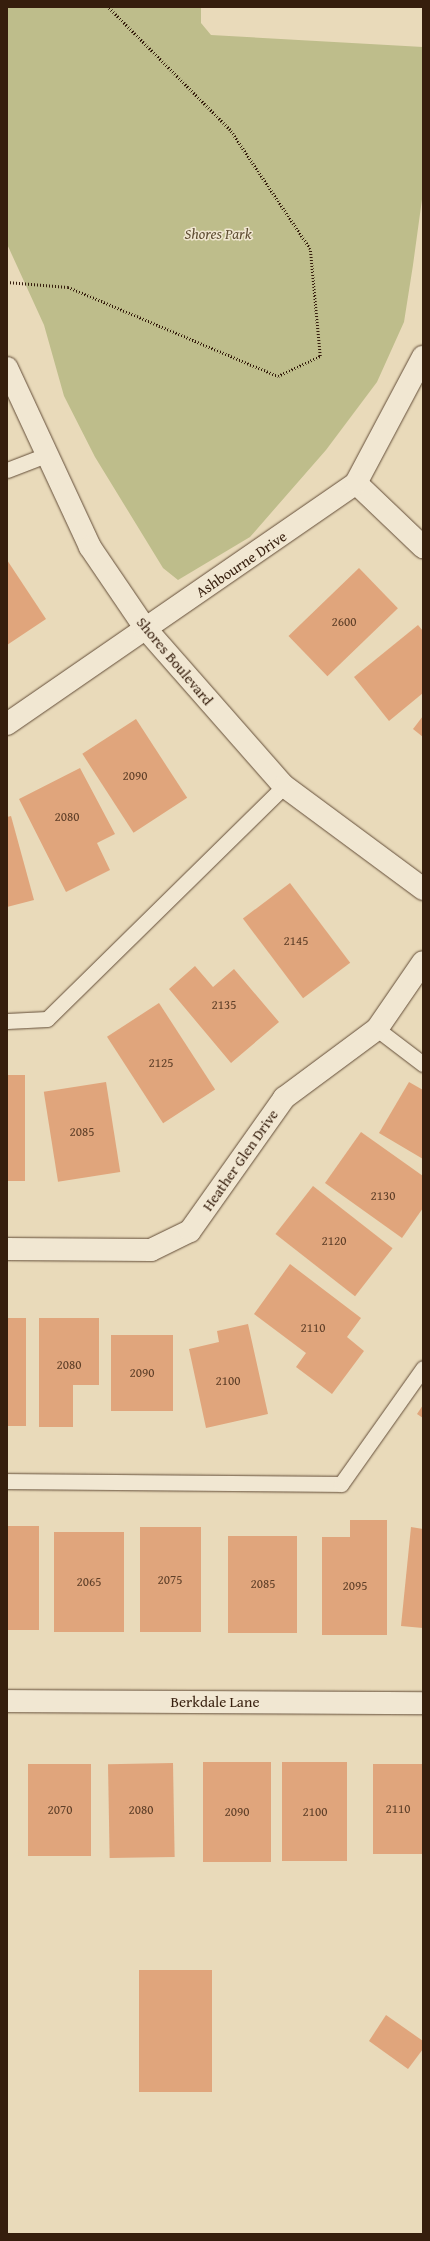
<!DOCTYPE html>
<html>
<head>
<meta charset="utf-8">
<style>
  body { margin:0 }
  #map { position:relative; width:430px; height:2241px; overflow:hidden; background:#e9daba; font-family:"Gentium Book Plus",serif }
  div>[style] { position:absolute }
  .green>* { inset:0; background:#bebd8b }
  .building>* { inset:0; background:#e0a57c; transform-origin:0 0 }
  .path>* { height:2.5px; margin-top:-1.25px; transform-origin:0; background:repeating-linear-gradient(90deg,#361e0d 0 1px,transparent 0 3px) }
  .roads { filter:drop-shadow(0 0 1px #634d38) drop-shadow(0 0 1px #634d38) }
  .lane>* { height:15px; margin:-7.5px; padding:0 7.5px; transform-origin:7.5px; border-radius:7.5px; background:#f1e7d2 }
  .street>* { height:22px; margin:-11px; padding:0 11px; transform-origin:11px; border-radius:11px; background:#f1e7d2 }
  .secondary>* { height:22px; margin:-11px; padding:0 11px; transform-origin:11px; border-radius:11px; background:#f1e7d2 }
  span { translate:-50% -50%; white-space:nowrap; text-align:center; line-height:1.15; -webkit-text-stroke:3px #f1e7d2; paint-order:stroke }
  .number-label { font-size:13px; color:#604029 }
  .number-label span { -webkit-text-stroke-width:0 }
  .park-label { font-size:15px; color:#5f4e33; font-style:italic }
  .street-label { font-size:15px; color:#361e0d }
  .frame { position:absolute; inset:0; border:8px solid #361e0d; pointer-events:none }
</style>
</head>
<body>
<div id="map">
  <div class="green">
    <div style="clip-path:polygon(7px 7px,201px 7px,201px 23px,211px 35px,423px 47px,423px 192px,413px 265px,404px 322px,377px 382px,326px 450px,250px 537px,178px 580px,163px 568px,95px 457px,64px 396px,44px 325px,7px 244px)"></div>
  </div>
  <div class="building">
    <div style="clip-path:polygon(7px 560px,46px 619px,7px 645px)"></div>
    <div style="left:359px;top:568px;width:56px;height:98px;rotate:46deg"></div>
    <div style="clip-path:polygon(418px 625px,423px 631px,423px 693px,389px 721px,354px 677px)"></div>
    <div style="clip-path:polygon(423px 716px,423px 737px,413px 729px)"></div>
    <div style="left:136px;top:719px;width:94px;height:64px;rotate:57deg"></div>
    <div style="clip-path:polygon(80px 768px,115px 834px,97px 843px,110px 870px,66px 892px,19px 799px)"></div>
    <div style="clip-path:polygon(11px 816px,34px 900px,7px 907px,7px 817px)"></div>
    <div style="left:290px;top:883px;width:100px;height:59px;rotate:53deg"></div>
    <div style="clip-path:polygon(195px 966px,213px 987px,234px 969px,279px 1022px,231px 1063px,169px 989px)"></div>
    <div style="left:159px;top:1003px;width:103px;height:62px;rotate:57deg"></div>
    <div style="left:7px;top:1075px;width:18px;height:106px"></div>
    <div style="left:106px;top:1082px;width:91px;height:63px;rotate:81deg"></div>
    <div style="clip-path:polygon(409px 1082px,423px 1090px,423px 1159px,379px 1133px)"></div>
    <div style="clip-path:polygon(361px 1132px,423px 1176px,423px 1208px,402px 1238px,325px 1183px)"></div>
    <div style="left:313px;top:1186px;width:101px;height:61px;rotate:38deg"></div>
    <div style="clip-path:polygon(290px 1264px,361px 1318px,347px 1337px,364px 1351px,332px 1394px,296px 1367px,306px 1353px,254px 1314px)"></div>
    <div style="left:7px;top:1318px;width:19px;height:108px"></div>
    <div style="clip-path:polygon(39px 1318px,99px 1318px,99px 1385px,73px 1385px,73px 1427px,39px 1427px)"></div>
    <div style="clip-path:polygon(248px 1324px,268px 1414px,206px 1428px,189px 1349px,219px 1342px,217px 1331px)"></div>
    <div style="left:111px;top:1335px;width:62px;height:76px"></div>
    <div style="clip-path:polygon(423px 1405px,423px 1418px,417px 1414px)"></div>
    <div style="clip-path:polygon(350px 1520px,387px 1520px,387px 1635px,322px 1635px,322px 1537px,350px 1537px)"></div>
    <div style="left:7px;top:1526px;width:32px;height:104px"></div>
    <div style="left:140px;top:1527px;width:61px;height:105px"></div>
    <div style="clip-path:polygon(411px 1527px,423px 1529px,423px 1628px,401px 1626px)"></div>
    <div style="left:54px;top:1532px;width:70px;height:100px"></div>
    <div style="left:228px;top:1536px;width:69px;height:97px"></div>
    <div style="left:203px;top:1762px;width:68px;height:100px"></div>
    <div style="left:282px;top:1762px;width:65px;height:99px"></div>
    <div style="left:173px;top:1763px;width:94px;height:65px;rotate:89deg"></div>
    <div style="left:28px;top:1764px;width:63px;height:92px"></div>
    <div style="left:373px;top:1764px;width:50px;height:90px"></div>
    <div style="left:139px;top:1970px;width:73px;height:122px"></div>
    <div style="clip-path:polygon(386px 2015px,423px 2041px,423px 2049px,408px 2069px,369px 2041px)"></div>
  </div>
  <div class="path">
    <div style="left:7px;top:282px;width:61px;rotate:4.7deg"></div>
    <div style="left:68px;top:287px;width:228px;rotate:23deg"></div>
    <div style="left:278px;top:376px;width:47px;rotate:-25.5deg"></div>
    <div style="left:320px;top:356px;width:107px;rotate:-95.3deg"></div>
    <div style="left:310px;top:249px;width:143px;rotate:-123.9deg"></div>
    <div style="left:230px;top:130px;width:173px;rotate:-134.8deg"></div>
  </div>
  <div class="roads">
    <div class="lane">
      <div style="left:7px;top:470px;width:42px;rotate:-21deg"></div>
      <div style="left:7px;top:1021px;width:40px;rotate:-2.9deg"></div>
      <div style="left:47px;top:1019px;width:332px;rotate:-44.5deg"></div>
      <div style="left:377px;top:1029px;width:58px;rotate:37.3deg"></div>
      <div style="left:7px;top:1481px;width:334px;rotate:0.5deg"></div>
      <div style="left:341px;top:1484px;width:142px;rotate:-54.7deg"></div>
    </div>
    <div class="street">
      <div style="left:356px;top:483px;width:93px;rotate:43.7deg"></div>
      <div style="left:7px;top:724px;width:424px;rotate:-34.6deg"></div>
      <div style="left:356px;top:483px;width:143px;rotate:-62deg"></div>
      <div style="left:7px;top:1249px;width:144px;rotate:0.4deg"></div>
      <div style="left:151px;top:1250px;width:43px;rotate:-26deg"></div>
      <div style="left:190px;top:1231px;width:163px;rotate:-54.7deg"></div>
      <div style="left:284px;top:1098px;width:116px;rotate:-36.6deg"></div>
      <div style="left:377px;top:1029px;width:81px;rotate:-55.5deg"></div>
      <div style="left:7px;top:1701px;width:416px;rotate:0.3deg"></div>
    </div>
    <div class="secondary">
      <div style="left:7px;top:368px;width:197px;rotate:65.1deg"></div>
      <div style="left:90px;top:547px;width:98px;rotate:55.8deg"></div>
      <div style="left:145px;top:628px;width:210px;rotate:48.7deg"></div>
      <div style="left:284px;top:786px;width:173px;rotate:36.5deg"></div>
    </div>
  </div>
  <div class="number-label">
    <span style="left:344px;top:622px">2600</span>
    <span style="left:135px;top:776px">2090</span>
    <span style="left:67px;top:817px">2080</span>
    <span style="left:296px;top:941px">2145</span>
    <span style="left:224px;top:1005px">2135</span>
    <span style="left:161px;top:1063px">2125</span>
    <span style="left:82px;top:1132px">2085</span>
    <span style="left:383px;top:1196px">2130</span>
    <span style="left:334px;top:1241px">2120</span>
    <span style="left:313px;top:1328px">2110</span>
    <span style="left:69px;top:1365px">2080</span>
    <span style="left:142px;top:1373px">2090</span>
    <span style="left:228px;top:1381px">2100</span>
    <span style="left:170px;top:1580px">2075</span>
    <span style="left:89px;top:1582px">2065</span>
    <span style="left:263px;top:1584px">2085</span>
    <span style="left:355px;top:1586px">2095</span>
    <span style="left:398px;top:1809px">2110</span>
    <span style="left:60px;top:1810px">2070</span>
    <span style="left:141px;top:1810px">2080</span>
    <span style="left:237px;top:1812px">2090</span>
    <span style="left:315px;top:1812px">2100</span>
  </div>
  <div class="park-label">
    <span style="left:218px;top:234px">Shores Park</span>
  </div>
  <div class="street-label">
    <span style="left:241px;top:564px;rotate:-34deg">Ashbourne Drive</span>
    <span style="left:175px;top:661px;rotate:50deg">Shores Boulevard</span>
    <span style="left:240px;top:1160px;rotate:-55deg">Heather Glen Drive</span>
    <span style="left:215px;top:1702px">Berkdale Lane</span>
  </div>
  <div class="frame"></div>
</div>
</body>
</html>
